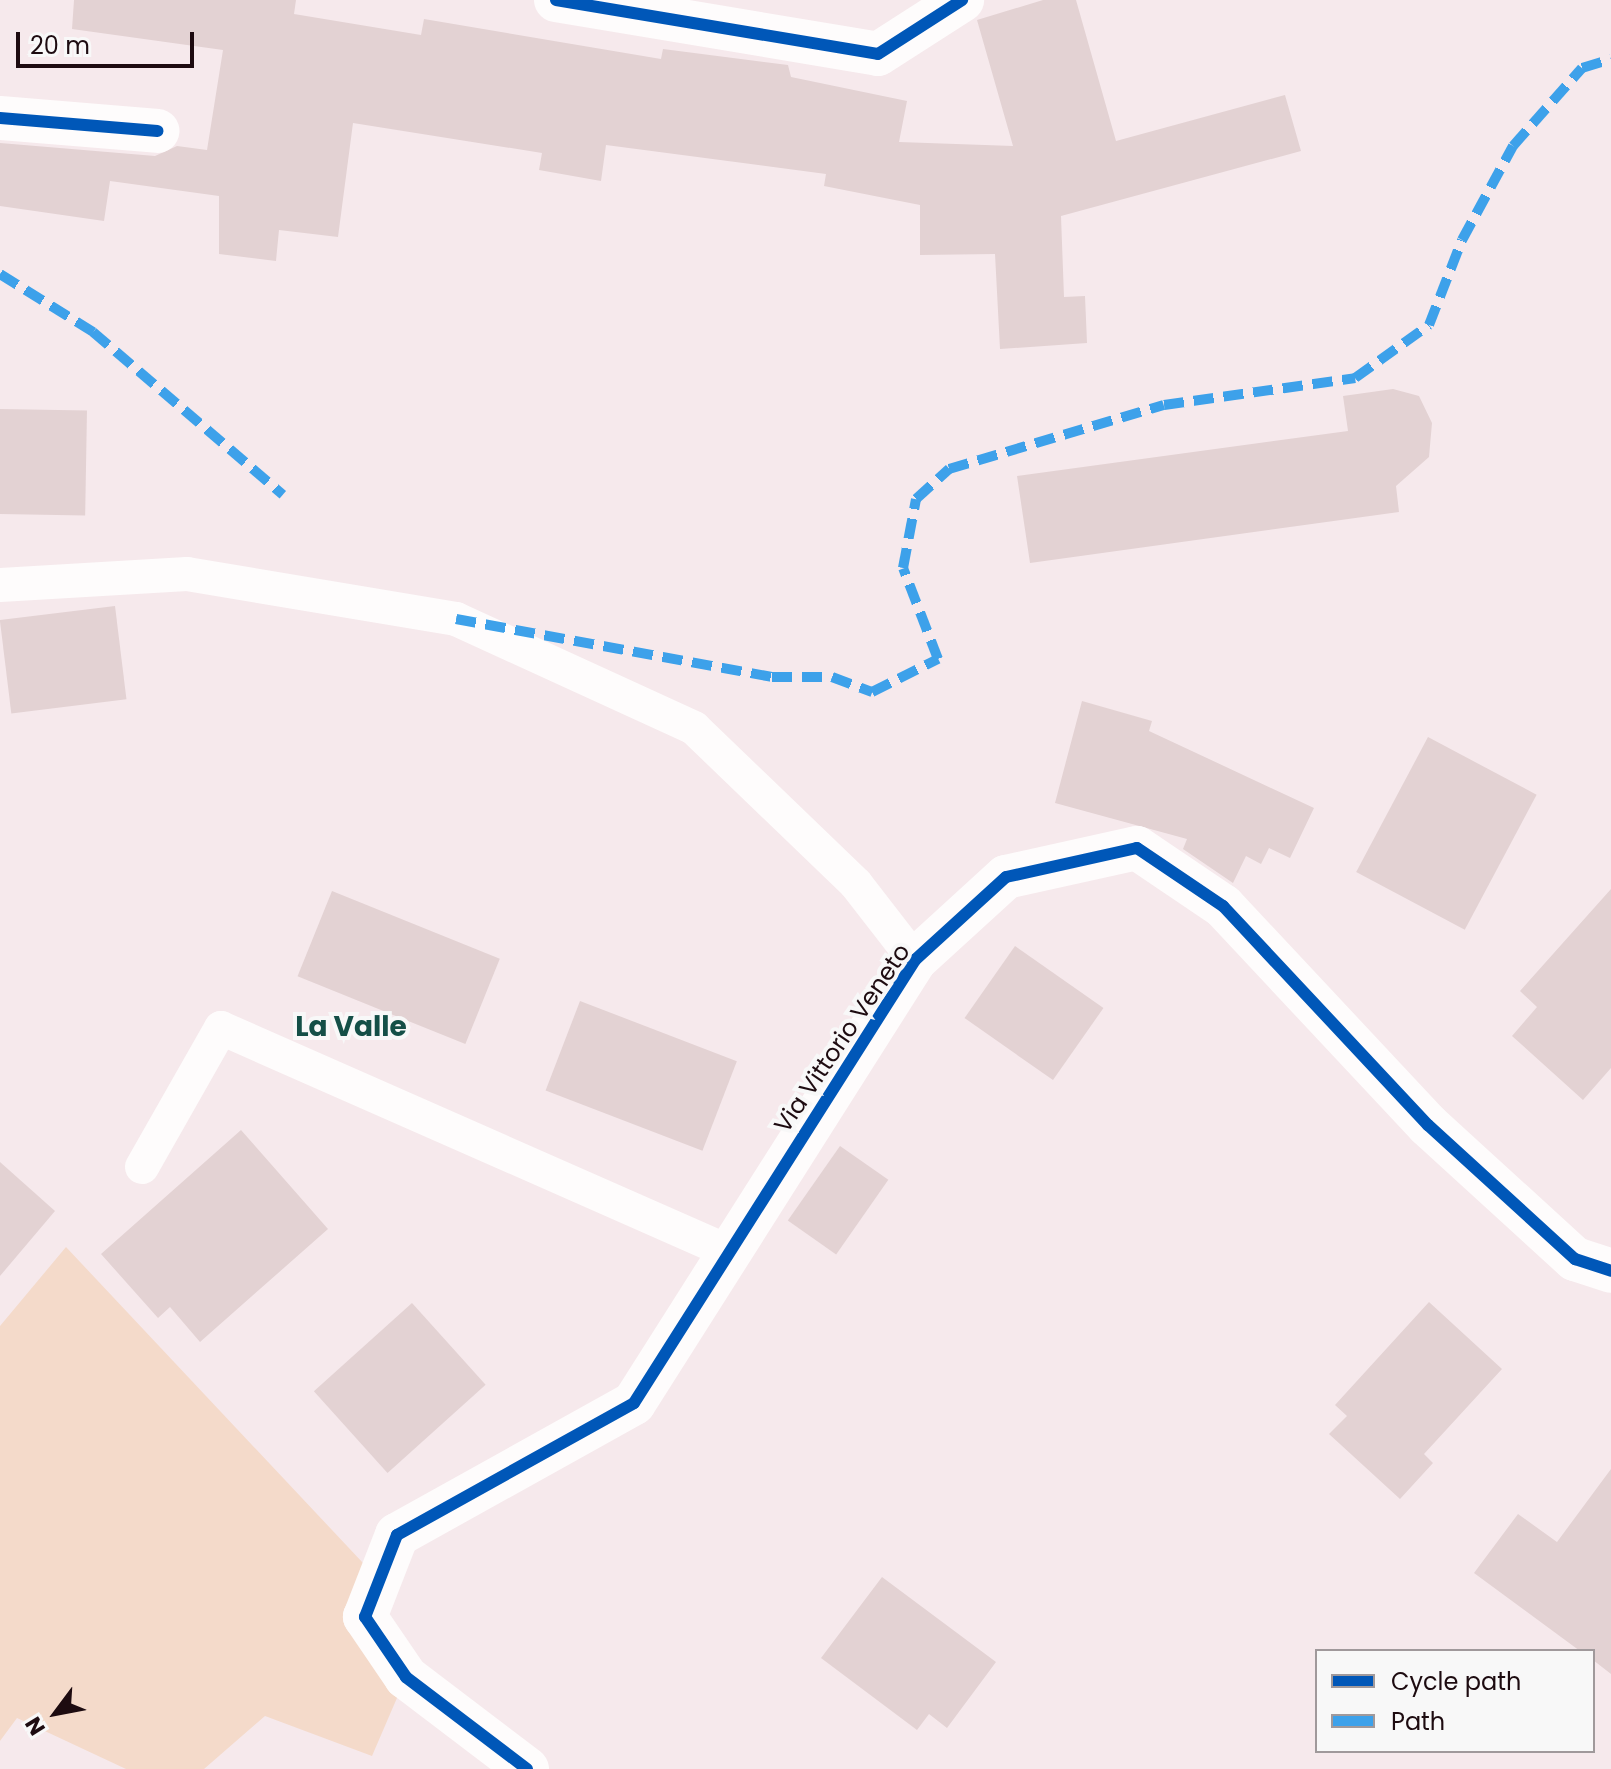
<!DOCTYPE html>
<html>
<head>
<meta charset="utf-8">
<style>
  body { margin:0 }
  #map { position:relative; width:1611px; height:1769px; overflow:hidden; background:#f6e9ec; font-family:Poppins,sans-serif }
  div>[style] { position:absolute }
  .green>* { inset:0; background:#f4daca }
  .building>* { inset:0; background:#e3d2d3; transform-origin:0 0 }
  .lane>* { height:34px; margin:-17px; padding:0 17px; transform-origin:17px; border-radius:17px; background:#fefcfc }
  .street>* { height:44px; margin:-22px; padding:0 22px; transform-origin:22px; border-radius:22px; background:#fefcfc }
  .quiet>* { height:10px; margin-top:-5px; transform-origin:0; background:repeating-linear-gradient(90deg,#3da1ea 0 20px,transparent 0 30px) }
  .cycleway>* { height:12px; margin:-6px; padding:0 6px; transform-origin:6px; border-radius:6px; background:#0057b8 }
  span { translate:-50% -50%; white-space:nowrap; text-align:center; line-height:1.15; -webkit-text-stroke:8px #f8f8f8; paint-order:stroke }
  .street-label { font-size:24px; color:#1d0b10 }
  .quarter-label { font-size:28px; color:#144f47; font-weight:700 }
  .legend { position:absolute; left:1315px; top:1649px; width:280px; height:104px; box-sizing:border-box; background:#f8f8f8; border:2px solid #a0999b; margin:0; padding:10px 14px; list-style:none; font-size:24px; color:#1d0b10 }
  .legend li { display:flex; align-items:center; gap:16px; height:40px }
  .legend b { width:40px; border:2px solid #a0999b }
  .north { position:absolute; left:16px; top:1673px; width:80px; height:80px; -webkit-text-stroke:6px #f8f8f8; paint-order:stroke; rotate:238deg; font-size:22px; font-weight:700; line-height:32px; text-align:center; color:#1d0b10 }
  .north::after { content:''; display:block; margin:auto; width:28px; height:36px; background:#1d0b10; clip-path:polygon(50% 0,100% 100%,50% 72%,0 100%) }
  .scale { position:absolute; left:16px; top:32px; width:178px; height:36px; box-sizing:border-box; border:4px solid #1d0b10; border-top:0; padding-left:10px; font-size:24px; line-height:28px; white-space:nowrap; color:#1d0b10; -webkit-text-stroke:6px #f8f8f8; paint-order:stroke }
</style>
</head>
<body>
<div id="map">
  <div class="green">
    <div style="clip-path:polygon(66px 1247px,379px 1580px,406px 1677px,372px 1756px,265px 1716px,204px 1769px,126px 1769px,17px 1718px,0 1741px,0 1326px)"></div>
  </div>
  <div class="building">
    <div style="clip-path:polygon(74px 0,296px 0,294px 14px,421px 35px,424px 19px,661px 59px,663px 49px,788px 65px,791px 77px,907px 101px,899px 142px,1013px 146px,977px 20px,1043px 0,1076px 0,1116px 141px,1285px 95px,1301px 151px,1061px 216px,1064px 297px,1085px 296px,1087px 343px,1000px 349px,995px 254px,920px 255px,920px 205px,824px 186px,826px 174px,606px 145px,601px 181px,539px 170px,542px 153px,353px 123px,338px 237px,279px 230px,276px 261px,219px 254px,219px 196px,110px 181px,104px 221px,0 206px,0 143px,155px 156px,177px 146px,207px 150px,223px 50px,72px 29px)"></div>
    <div style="clip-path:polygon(1393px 389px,1419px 396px,1432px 423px,1429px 457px,1396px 486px,1399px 512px,1030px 563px,1017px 476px,1348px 431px,1343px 396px)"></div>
    <div style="left:0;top:409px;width:87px;height:105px;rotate:1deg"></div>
    <div style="left:115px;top:606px;width:94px;height:116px;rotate:83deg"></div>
    <div style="clip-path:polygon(1082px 701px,1152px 721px,1149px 731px,1314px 808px,1290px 858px,1269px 848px,1261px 864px,1246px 856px,1233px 883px,1183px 849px,1187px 839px,1055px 803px)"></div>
    <div style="left:1428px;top:737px;width:123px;height:153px;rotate:28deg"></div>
    <div style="clip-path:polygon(1611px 889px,1611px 1068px,1583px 1100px,1512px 1036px,1537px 1007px,1520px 991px)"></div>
    <div style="left:332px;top:891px;width:181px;height:92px;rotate:22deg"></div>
    <div style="left:1015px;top:946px;width:108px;height:88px;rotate:35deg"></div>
    <div style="left:580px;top:1001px;width:168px;height:96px;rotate:21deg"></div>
    <div style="clip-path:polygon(241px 1130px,328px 1229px,200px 1342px,170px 1307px,158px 1318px,101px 1254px)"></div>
    <div style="left:840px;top:1146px;width:59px;height:91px;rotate:35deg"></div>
    <div style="clip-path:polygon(0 1162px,55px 1211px,0 1276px)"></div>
    <div style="clip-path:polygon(1429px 1302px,1502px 1369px,1424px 1454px,1433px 1463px,1400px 1499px,1329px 1434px,1347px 1416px,1335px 1405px)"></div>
    <div style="left:412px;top:1303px;width:110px;height:132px;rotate:48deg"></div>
    <div style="clip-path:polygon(1611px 1469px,1611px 1674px,1593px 1660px,1593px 1651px,1580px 1651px,1474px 1573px,1518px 1514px,1557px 1542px)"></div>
    <div style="clip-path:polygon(882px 1577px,996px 1662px,947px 1728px,929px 1714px,917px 1730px,821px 1658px)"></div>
  </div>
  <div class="lane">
    <div style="left:0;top:585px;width:187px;rotate:-3.4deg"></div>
    <div style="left:187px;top:574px;width:273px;rotate:9.5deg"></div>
    <div style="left:456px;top:619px;width:262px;rotate:24.6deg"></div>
    <div style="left:694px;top:728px;width:225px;rotate:43.9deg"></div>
    <div style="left:856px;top:884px;width:96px;rotate:52.2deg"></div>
    <div style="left:142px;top:1167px;width:160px;rotate:-60.4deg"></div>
    <div style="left:221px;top:1028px;width:555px;rotate:23.79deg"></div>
  </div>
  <div class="street">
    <div style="left:556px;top:0;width:326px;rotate:9.5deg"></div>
    <div style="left:878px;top:54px;width:100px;rotate:-32.7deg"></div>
    <div style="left:0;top:118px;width:158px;rotate:4.7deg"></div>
    <div style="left:527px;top:1769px;width:152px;rotate:-142.8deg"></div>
    <div style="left:406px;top:1677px;width:73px;rotate:-124.3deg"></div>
    <div style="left:365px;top:1617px;width:88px;rotate:-68.7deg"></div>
    <div style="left:397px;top:1535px;width:271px;rotate:-29.1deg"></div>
    <div style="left:634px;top:1403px;width:525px;rotate:-57.61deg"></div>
    <div style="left:915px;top:960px;width:123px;rotate:-42.4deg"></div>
    <div style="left:1006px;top:877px;width:134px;rotate:-12.5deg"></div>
    <div style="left:1137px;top:848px;width:104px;rotate:34deg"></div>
    <div style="left:1223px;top:906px;width:300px;rotate:46.9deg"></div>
    <div style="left:1428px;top:1125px;width:199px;rotate:42.4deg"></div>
    <div style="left:1575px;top:1259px;width:38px;rotate:18deg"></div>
  </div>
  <div class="quiet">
    <div style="left:0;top:274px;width:110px;rotate:31.9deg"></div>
    <div style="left:93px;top:332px;width:250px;rotate:40.6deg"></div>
    <div style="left:456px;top:619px;width:321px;rotate:10.4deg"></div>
    <div style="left:772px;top:677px;width:60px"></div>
    <div style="left:832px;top:677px;width:43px;rotate:20.6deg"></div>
    <div style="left:872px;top:692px;width:74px;rotate:-26.6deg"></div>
    <div style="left:938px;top:659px;width:97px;rotate:-111deg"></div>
    <div style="left:903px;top:568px;width:70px;rotate:-79.3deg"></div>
    <div style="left:916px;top:499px;width:45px;rotate:-42.3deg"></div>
    <div style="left:949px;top:469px;width:224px;rotate:-16.6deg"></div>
    <div style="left:1164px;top:405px;width:193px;rotate:-8deg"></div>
    <div style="left:1355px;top:378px;width:91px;rotate:-35.6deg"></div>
    <div style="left:1429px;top:325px;width:91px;rotate:-68.8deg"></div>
    <div style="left:1462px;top:240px;width:107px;rotate:-61.5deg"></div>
    <div style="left:1513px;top:146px;width:104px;rotate:-48.5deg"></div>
    <div style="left:1582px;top:68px;width:30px;rotate:-17deg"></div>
  </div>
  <div class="cycleway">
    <div style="left:556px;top:0;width:326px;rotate:9.5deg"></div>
    <div style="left:878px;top:54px;width:100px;rotate:-32.7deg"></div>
    <div style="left:0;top:118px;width:158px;rotate:4.7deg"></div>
    <div style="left:527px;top:1769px;width:152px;rotate:-142.8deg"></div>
    <div style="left:406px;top:1677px;width:73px;rotate:-124.3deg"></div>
    <div style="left:365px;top:1617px;width:88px;rotate:-68.7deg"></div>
    <div style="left:397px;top:1535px;width:271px;rotate:-29.1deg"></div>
    <div style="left:634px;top:1403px;width:525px;rotate:-57.61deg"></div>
    <div style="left:915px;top:960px;width:123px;rotate:-42.4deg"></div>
    <div style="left:1006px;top:877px;width:134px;rotate:-12.5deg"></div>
    <div style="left:1137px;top:848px;width:104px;rotate:34deg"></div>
    <div style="left:1223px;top:906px;width:300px;rotate:46.9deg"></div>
    <div style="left:1428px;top:1125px;width:199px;rotate:42.4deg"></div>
    <div style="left:1575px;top:1259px;width:38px;rotate:18deg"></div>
  </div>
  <div class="street-label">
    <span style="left:842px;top:1038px;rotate:-56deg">Via Vittorio Veneto</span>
  </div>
  <div class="quarter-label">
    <span style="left:351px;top:1027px">La Valle</span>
  </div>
  <ul class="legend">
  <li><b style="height:10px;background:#0057b8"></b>Cycle path</li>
  <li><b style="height:10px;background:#3da1ea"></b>Path</li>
  </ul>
  <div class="north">N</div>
  <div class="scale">20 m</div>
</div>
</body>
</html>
